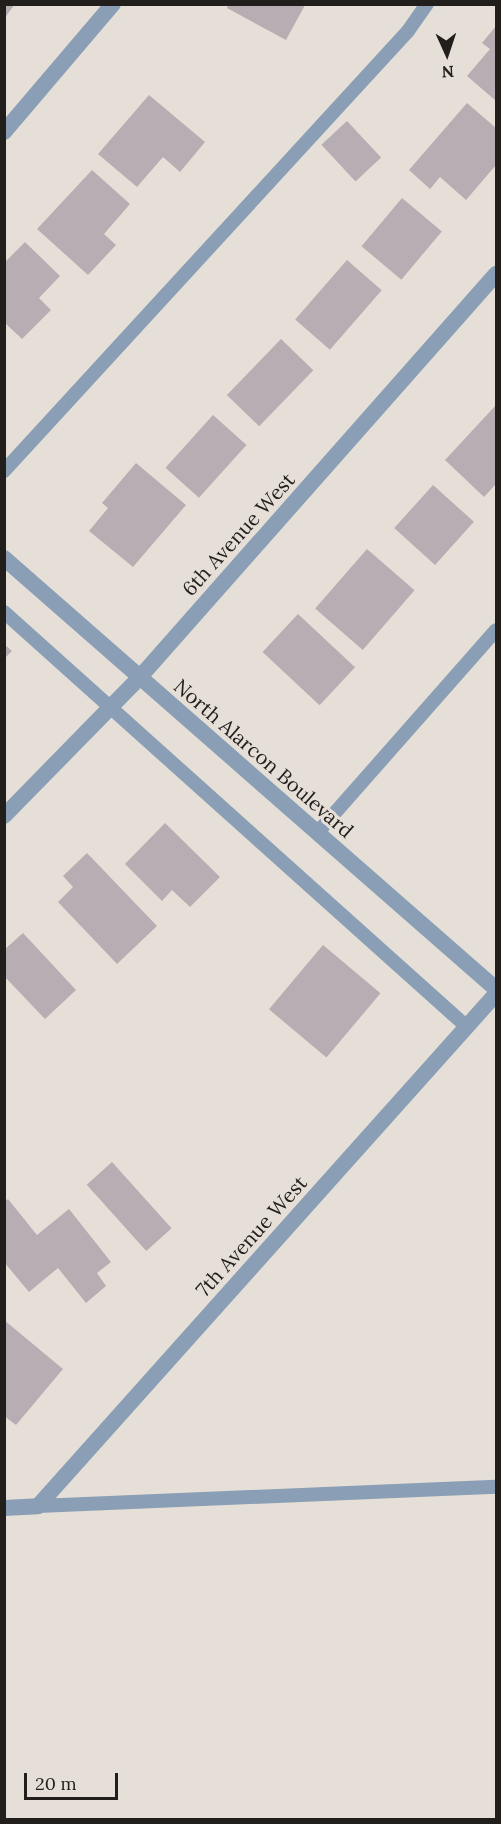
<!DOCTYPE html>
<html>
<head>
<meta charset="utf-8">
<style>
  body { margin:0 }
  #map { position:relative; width:501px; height:1824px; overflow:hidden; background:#e6dfd7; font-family:Lora,serif }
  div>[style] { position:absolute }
  .building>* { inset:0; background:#b7aeb3; transform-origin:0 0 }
  .service>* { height:14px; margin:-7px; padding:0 7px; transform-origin:7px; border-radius:7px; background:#8a9fb5 }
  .minor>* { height:16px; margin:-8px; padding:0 8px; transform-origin:8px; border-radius:8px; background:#8a9fb5 }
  span { translate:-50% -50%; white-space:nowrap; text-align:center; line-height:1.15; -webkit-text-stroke:6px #e6dfd7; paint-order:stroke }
  .street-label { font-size:20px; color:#211e1c }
  .frame { position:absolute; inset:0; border:6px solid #211e1c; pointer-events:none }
  .north { position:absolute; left:417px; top:24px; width:60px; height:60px; -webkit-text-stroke:4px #e6dfd7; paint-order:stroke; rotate:177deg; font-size:16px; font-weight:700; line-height:24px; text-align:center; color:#211e1c }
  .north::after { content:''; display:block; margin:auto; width:21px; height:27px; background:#211e1c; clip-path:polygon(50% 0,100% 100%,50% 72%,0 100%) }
  .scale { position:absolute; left:24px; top:1773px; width:94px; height:27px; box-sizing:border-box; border:3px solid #211e1c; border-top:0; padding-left:8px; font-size:18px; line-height:21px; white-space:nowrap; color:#211e1c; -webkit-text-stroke:4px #e6dfd7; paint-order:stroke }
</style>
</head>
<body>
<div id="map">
  <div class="building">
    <div style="clip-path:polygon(4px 4px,15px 4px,4px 19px)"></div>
    <div style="clip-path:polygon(228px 5px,305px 5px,286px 40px,227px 8px)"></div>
    <div style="clip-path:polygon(496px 26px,496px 101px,467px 76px,490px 49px,482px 43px)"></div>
    <div style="clip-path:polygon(149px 95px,205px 142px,180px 172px,163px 157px,137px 187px,98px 154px)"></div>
    <div style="clip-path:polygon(467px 103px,496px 128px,496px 165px,466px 200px,440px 177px,430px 189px,409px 170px)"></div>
    <div style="left:347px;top:121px;width:50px;height:35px;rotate:47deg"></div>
    <div style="clip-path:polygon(92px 170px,130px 204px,104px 234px,116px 245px,88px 275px,37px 229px)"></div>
    <div style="left:402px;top:198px;width:52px;height:63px;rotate:40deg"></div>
    <div style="clip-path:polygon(25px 242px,60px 276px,39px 298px,51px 310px,22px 339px,4px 322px,4px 263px)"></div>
    <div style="left:347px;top:260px;width:46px;height:79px;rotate:41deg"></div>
    <div style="left:281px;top:339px;width:45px;height:78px;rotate:44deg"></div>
    <div style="clip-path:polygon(496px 405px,496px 484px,484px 497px,445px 460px)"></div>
    <div style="left:213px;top:415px;width:45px;height:71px;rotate:42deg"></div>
    <div style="clip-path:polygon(136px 463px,186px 505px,133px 567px,89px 531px,108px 508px,102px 503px)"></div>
    <div style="left:433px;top:485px;width:55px;height:58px;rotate:42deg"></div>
    <div style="left:367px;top:549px;width:63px;height:79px;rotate:41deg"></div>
    <div style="left:298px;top:614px;width:78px;height:52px;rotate:43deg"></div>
    <div style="clip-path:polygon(4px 644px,12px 651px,4px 659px)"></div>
    <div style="clip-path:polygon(165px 823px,220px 877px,190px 907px,172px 890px,162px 901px,125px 864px)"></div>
    <div style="clip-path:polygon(87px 853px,157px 926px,117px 964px,58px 902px,73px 887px,63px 876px)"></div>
    <div style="clip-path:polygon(23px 933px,76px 990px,45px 1019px,4px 976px,4px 950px)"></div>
    <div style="left:323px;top:945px;width:75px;height:84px;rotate:40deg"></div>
    <div style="left:112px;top:1162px;width:89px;height:34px;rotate:48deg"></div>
    <div style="clip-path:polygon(8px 1199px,37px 1235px,69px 1209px,111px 1262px,97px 1273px,106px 1286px,86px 1303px,58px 1268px,29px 1292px,4px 1262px,4px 1202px)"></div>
    <div style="clip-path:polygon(4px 1320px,63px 1369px,16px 1425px,4px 1416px)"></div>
  </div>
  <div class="service">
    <div style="left:4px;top:471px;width:597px;rotate:-47.44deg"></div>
    <div style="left:408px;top:31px;width:33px;rotate:-55deg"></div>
    <div style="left:4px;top:612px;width:622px;rotate:41.87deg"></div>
    <div style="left:318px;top:832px;width:269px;rotate:-48.6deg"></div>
    <div style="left:38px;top:1506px;width:458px;rotate:-2.4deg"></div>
  </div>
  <div class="minor">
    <div style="left:4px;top:132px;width:168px;rotate:-49.6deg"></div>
    <div style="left:4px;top:558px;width:654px;rotate:41.22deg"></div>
    <div style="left:4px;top:816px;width:194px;rotate:-45.6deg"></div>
    <div style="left:140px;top:677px;width:538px;rotate:-48.54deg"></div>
    <div style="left:4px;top:1508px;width:34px;rotate:-3deg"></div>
    <div style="left:38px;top:1506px;width:687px;rotate:-48.19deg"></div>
  </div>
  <div class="street-label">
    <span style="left:238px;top:534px;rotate:-48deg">6th Avenue West</span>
    <span style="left:264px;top:758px;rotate:41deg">North Alarcon Boulevard</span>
    <span style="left:251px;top:1236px;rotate:-48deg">7th Avenue West</span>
  </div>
  <div class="frame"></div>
  <div class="north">N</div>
  <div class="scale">20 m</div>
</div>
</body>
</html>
